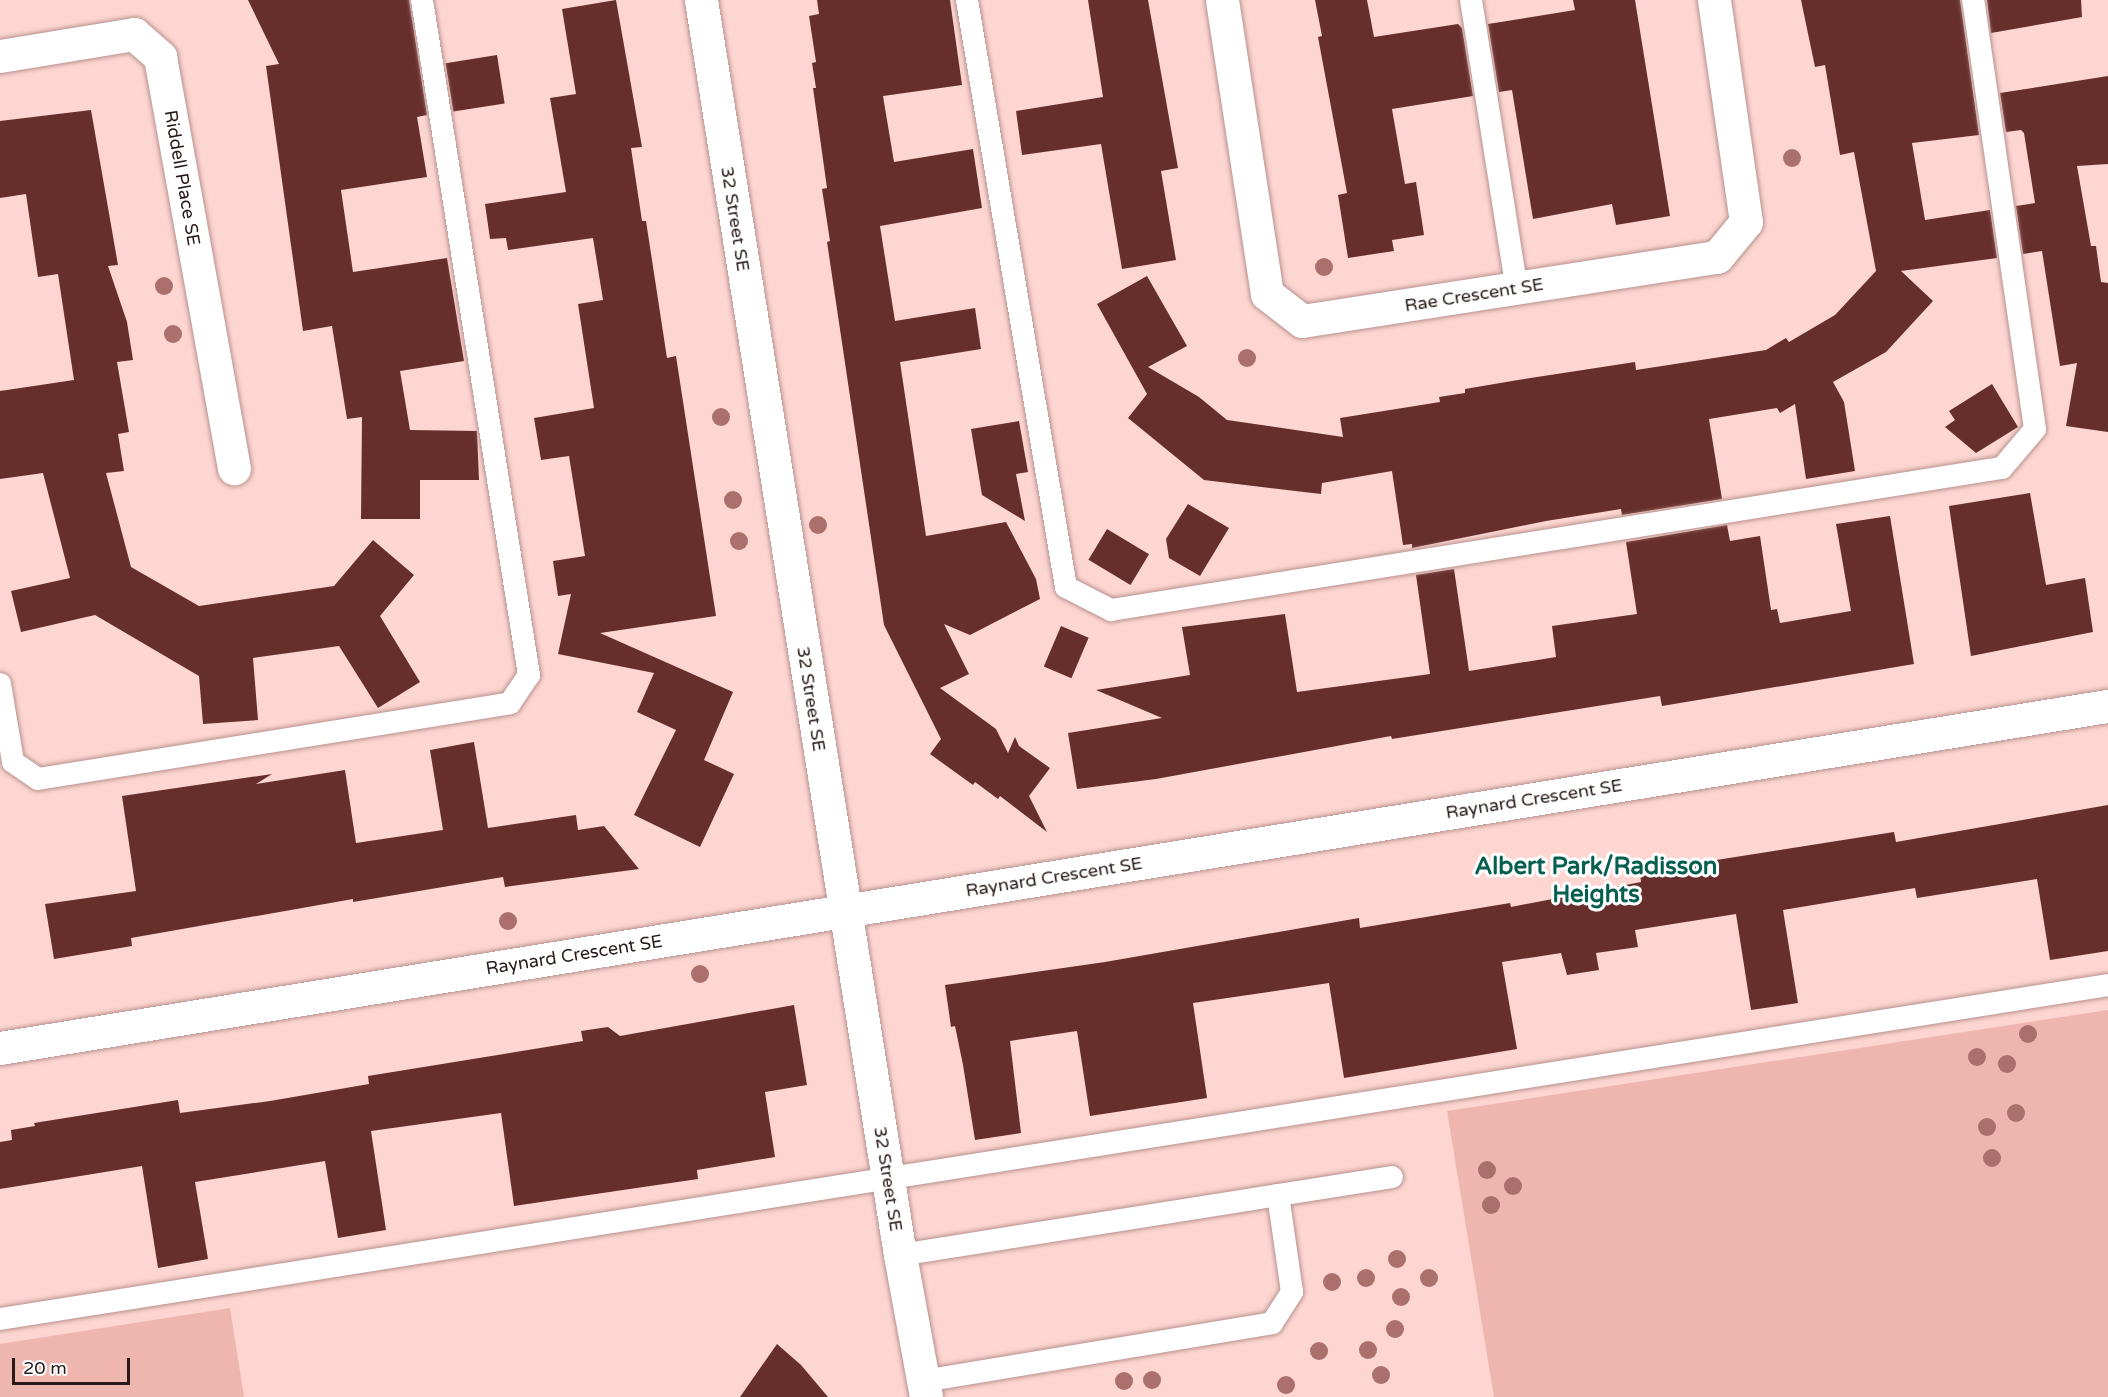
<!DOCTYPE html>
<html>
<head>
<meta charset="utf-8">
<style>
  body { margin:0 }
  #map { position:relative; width:2108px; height:1397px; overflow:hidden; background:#fdd5d1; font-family:"Varela Round",sans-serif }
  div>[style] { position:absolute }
  .green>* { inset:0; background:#efb6b0 }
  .building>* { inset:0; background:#672f2c; transform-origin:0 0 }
  .roads { filter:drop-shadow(0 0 2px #b7928e) drop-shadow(0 0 2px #b7928e) }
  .lane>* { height:22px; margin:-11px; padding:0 11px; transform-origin:11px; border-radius:11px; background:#fff }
  .street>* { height:33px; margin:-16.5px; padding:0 16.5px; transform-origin:16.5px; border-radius:16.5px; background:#fff }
  .trees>* { width:18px; height:18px; margin:-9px; border-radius:50%; background:#ab6f6c }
  span { translate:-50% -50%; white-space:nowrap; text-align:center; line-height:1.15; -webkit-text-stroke:6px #fff; paint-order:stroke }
  .street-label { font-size:18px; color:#271a18 }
  .district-label { font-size:24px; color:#07604f; font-weight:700 }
  .scale { position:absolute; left:12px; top:1358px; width:118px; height:27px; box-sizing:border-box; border:3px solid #271a18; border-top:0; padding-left:8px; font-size:18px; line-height:21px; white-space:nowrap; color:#271a18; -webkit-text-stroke:4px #fff; paint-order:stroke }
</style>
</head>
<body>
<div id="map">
  <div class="green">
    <div style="clip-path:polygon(2108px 1010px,2108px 1397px,1494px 1397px,1447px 1111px)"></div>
    <div style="clip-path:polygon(230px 1308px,244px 1397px,0 1397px,0 1344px)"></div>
  </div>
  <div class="building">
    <div style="clip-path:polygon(248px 0,409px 0,427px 115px,417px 117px,427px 177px,341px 190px,353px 272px,447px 258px,464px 361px,400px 371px,410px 430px,477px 431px,479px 480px,420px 480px,420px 519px,361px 519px,362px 417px,347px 419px,332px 326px,303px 331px,266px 66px,279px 64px)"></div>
    <div style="clip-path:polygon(616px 0,642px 147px,631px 148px,642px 221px,646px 221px,667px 358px,676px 356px,716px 616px,600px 633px,733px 692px,704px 760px,734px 774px,700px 847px,634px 815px,676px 730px,637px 712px,654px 673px,558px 654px,571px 594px,558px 596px,553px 561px,585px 556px,569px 456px,541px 460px,534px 418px,594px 408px,578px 304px,603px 300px,593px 238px,508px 250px,506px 238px,490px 239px,485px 204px,566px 192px,550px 98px,576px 94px,562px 9px)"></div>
    <div style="clip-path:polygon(817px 0,950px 0,962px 85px,883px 96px,894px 162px,973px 149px,982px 208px,880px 226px,895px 321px,975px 308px,981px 349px,900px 362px,926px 536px,1006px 522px,1036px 579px,1040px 599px,970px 635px,944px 624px,969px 674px,940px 688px,996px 729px,1008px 753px,1015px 737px,1019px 746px,1050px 768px,1029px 796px,1047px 832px,1000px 796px,998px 799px,975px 782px,973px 785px,930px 754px,941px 739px,884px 625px,827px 242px,830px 241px,822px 189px,827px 188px,813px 88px,816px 88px,812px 63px,816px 62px,809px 16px,819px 14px)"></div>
    <div style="clip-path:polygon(1088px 0,1148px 0,1178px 168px,1161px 171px,1176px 260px,1122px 269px,1101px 144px,1022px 155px,1016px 111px,1103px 97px)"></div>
    <div style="clip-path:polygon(1315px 0,1367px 0,1374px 37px,1458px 24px,1462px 28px,1473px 96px,1392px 109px,1405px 184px,1416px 182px,1424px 235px,1392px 240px,1394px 251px,1348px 258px,1338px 195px,1347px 193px,1318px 37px,1322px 36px)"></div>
    <div style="clip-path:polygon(1573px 0,1635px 0,1670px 216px,1616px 225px,1612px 204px,1533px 219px,1512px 90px,1499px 92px,1488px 24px,1575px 10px)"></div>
    <div style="clip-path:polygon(1801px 0,1960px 0,1979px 135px,1912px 143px,1925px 220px,1990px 210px,1997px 258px,1901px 271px,1933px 301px,1886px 352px,1833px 382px,1844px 402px,1855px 471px,1806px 479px,1795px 404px,1780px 413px,1777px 408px,1709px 419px,1722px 499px,1622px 515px,1621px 509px,1546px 521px,1412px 548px,1412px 544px,1403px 545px,1392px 471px,1322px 483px,1321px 494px,1204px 480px,1128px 418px,1147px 394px,1097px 304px,1147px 276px,1187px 346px,1148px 367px,1199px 397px,1227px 420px,1343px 437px,1340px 418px,1440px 402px,1439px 397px,1465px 393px,1465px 389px,1518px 380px,1635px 362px,1636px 370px,1766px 350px,1786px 338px,1789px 342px,1835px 315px,1876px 271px,1854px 152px,1840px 155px,1825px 65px,1815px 67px)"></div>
    <div style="clip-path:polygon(1987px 0,2081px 0,2082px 17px,1991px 33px)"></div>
    <div style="left:497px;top:55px;width:49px;height:52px;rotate:81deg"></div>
    <div style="clip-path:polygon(2108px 76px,2108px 164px,2077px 166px,2091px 246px,2096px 246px,2101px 282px,2108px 283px,2108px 432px,2066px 426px,2077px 363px,2060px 366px,2042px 251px,2023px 254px,2016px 206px,2035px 203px,2024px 133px,2021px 130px,2006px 132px,2000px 93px)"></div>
    <div style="clip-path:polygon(91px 110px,118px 265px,108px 266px,127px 322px,133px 360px,117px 362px,129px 432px,118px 434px,124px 471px,106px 473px,131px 567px,199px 606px,334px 586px,373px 540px,414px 575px,380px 616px,420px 682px,378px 708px,339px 646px,253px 658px,258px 720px,203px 724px,199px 676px,95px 615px,21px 632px,11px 591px,70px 578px,43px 473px,0 479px,0 391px,74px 380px,58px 274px,38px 277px,26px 194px,0 198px,0 121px)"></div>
    <div style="clip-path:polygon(1992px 384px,2018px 427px,1976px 453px,1945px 427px,1955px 420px,1949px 411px)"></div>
    <div style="clip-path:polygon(1019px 421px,1028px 472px,1016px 474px,1025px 521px,982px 495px,971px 429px)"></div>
    <div style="clip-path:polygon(2030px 493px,2046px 585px,2085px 578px,2093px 632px,1971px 656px,1949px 506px)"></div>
    <div style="clip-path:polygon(1188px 504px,1229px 528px,1200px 576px,1169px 558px,1166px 539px)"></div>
    <div style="clip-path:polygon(1890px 516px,1914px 664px,1662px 706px,1660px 696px,1392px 739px,1391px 736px,1156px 779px,1077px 789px,1068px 733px,1162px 718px,1096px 690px,1190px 675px,1182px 627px,1285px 614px,1297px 692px,1430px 674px,1416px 575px,1454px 569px,1469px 671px,1556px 657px,1552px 626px,1637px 614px,1626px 542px,1727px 525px,1730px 541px,1760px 536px,1771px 610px,1777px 609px,1780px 623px,1851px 611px,1836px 524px)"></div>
    <div style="left:1107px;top:529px;width:49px;height:36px;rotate:31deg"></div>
    <div style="left:1061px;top:626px;width:30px;height:44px;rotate:23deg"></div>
    <div style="clip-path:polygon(474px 742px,488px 828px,576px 815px,578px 830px,604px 826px,639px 869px,505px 887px,503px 877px,353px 902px,353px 899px,131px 938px,132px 946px,54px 959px,45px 904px,136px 891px,122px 796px,272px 774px,256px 784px,345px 770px,356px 843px,443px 830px,430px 750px)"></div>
    <div style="clip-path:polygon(2108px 805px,2108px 951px,2050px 960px,2037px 879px,1917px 898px,1915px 888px,1783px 910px,1798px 1003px,1751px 1010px,1736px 914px,1635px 930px,1638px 947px,1596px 953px,1599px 970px,1567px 975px,1561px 953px,1502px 962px,1517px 1049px,1344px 1078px,1329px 983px,1193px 1003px,1207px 1098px,1090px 1116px,1077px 1031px,1010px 1041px,1021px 1133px,975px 1140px,963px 1065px,955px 1026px,951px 1027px,945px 985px,1105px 962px,1359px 918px,1360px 928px,1510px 903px,1511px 907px,1641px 882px,1640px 872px,1894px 832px,1896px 842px)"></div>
    <div style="clip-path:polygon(794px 1005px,807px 1085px,765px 1092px,775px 1157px,697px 1170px,698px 1179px,514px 1206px,501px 1113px,371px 1131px,386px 1230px,338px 1238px,325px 1161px,195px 1182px,208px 1259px,158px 1268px,142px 1166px,0 1189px,0 1142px,12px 1140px,11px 1130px,35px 1126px,34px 1123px,178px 1100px,180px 1113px,270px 1101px,369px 1084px,368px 1076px,583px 1041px,581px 1031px,608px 1027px,620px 1036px)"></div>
    <div style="clip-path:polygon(777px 1344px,801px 1365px,828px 1397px,740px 1397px)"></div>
  </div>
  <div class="roads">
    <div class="lane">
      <div style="left:967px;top:0;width:595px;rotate:80.43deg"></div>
      <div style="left:1066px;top:587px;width:51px;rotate:27.1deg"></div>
      <div style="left:1111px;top:610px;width:902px;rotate:-9.06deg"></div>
      <div style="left:2002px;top:468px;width:51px;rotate:-49.8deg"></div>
      <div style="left:2035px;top:429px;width:433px;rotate:-98.2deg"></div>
      <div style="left:1471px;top:0;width:293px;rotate:81deg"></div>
      <div style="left:0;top:684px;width:79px;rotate:80.5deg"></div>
      <div style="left:13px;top:762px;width:30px;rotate:34deg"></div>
      <div style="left:38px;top:779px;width:478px;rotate:-9.1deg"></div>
      <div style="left:510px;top:703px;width:34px;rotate:-56deg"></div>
      <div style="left:529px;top:675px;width:683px;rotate:-99.01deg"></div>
      <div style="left:900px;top:1255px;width:498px;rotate:-9deg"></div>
      <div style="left:0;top:1319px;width:2134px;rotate:-9deg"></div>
      <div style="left:923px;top:1381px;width:354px;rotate:-9.4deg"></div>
      <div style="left:1272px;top:1323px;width:37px;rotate:-57deg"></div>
      <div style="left:1292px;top:1292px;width:98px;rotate:-98.2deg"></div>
    </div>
    <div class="street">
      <div style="left:701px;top:0;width:1271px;rotate:80.99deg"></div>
      <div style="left:900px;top:1255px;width:144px;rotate:79.6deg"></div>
      <div style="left:1222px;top:0;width:297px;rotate:81.3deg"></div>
      <div style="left:1267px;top:294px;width:44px;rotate:37.6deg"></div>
      <div style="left:1302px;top:321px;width:420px;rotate:-8.8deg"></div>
      <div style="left:1717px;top:257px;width:45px;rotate:-50.4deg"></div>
      <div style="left:1746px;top:222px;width:224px;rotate:-98.2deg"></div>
      <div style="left:0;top:56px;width:136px;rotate:-9.3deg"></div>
      <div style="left:134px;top:34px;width:35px;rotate:41deg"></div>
      <div style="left:160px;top:57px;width:418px;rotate:79.8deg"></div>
      <div style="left:0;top:1048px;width:2136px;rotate:-9.22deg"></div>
    </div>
  </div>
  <div class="trees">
    <div style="left:1792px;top:158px"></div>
    <div style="left:1324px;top:267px"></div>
    <div style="left:164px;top:286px"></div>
    <div style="left:173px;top:334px"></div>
    <div style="left:1247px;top:358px"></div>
    <div style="left:721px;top:417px"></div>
    <div style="left:733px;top:500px"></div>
    <div style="left:818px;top:525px"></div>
    <div style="left:739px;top:541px"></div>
    <div style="left:508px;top:921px"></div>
    <div style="left:700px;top:974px"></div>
    <div style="left:2028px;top:1034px"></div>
    <div style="left:1977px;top:1057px"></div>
    <div style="left:2007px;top:1064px"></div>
    <div style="left:2016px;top:1113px"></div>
    <div style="left:1987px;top:1127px"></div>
    <div style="left:1992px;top:1158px"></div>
    <div style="left:1487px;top:1170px"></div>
    <div style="left:1513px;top:1186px"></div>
    <div style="left:1491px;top:1205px"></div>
    <div style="left:1397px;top:1259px"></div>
    <div style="left:1366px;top:1278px"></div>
    <div style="left:1429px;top:1278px"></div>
    <div style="left:1332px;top:1282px"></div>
    <div style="left:1401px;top:1297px"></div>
    <div style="left:1395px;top:1329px"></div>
    <div style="left:1368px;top:1350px"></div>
    <div style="left:1319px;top:1351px"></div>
    <div style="left:1381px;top:1375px"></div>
    <div style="left:1152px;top:1380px"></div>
    <div style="left:1124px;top:1381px"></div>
    <div style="left:1286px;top:1385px"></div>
  </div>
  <div class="street-label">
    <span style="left:182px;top:178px;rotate:80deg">Riddell Place SE</span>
    <span style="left:735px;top:219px;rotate:81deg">32 Street SE</span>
    <span style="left:1474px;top:295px;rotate:-9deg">Rae Crescent SE</span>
    <span style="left:811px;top:699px;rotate:81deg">32 Street SE</span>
    <span style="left:1534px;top:799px;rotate:-9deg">Raynard Crescent SE</span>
    <span style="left:1054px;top:877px;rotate:-9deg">Raynard Crescent SE</span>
    <span style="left:574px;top:955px;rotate:-9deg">Raynard Crescent SE</span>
    <span style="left:888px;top:1179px;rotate:81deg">32 Street SE</span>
  </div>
  <div class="district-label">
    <span style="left:1596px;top:881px">Albert Park/Radisson<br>Heights</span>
  </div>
  <div class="scale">20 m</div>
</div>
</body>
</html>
